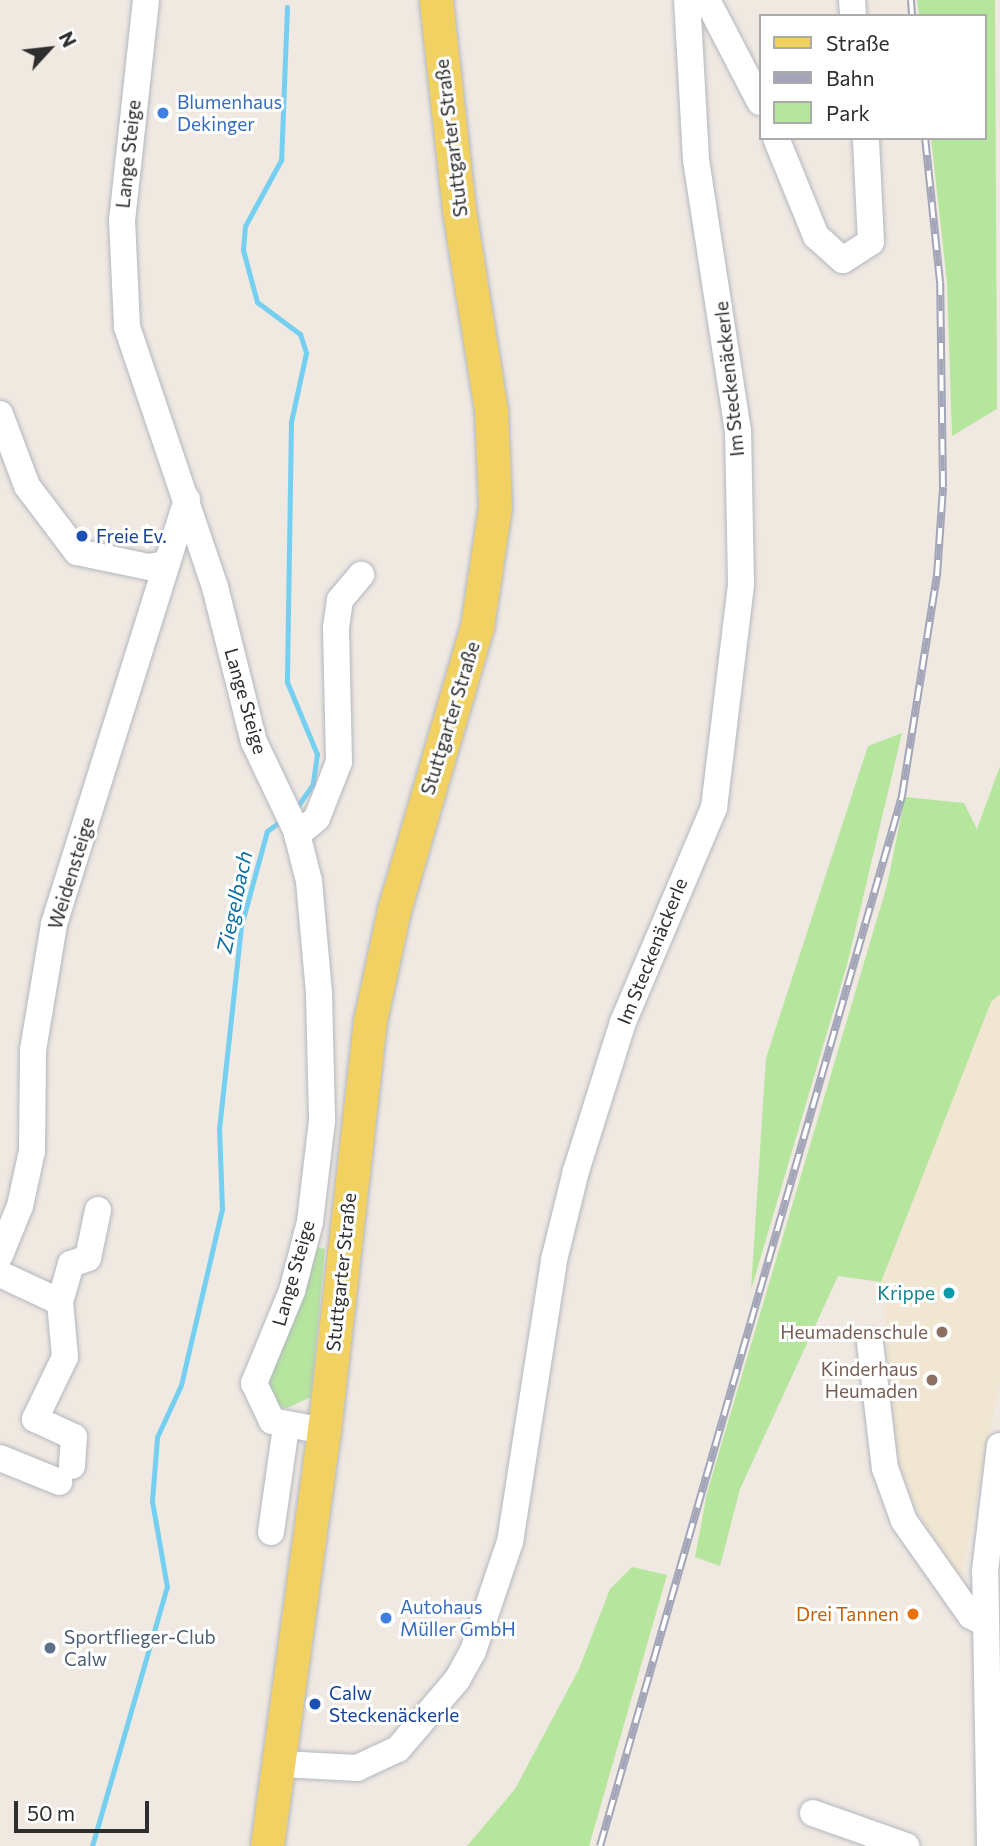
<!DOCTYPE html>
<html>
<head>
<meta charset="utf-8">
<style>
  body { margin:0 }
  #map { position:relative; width:1000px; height:1846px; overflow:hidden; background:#efe9e1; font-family:Commissioner,sans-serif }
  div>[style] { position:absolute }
  .education>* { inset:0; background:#f0e6d1 }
  .green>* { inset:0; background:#b6e59e }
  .stream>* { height:5px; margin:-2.5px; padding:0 2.5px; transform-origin:2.5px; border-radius:2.5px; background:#75cff0 }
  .roads { filter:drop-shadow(0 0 2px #b4b7c1) drop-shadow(0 0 2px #b4b7c1) }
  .minor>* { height:26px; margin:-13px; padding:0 13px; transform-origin:13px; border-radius:13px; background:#fff }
  .major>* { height:33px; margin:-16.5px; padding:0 16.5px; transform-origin:16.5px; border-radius:16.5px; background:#f2d163 }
  .rail>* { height:8px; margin-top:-4px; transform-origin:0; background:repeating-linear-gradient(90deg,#fff 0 16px,#a3a6b8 0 32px); box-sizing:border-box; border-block:2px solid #a3a6b8 }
  .dots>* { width:19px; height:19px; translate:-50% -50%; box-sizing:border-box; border:4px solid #fff; border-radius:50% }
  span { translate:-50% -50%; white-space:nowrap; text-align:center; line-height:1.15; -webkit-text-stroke:6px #fff; paint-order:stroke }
  .shop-label { font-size:19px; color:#366cbe }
  .left { translate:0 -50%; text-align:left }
  .street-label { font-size:19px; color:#2e2e2e }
  .transit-label { font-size:19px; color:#164399 }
  .culture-label { font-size:19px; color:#0d838f }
  .right { translate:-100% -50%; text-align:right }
  .education-label { font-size:19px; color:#785e54 }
  .food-label { font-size:19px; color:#c56008 }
  .service-label { font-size:19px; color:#4e5e75 }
  .water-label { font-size:21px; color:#0d6fa3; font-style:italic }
  .legend { position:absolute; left:759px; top:14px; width:228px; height:126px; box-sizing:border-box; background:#fff; border:2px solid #ababab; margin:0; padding:9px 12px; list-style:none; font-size:21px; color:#2e2e2e }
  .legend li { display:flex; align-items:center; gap:14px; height:35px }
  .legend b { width:35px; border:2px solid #ababab }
  .north { position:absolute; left:14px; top:14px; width:70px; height:70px; -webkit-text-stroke:5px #fff; paint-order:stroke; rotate:63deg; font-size:19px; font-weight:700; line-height:28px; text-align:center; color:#2e2e2e }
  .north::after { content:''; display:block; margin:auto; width:24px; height:32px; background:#2e2e2e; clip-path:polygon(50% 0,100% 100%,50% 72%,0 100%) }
  .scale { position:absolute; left:14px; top:1801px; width:135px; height:32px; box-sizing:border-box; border:4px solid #2e2e2e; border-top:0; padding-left:9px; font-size:21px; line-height:24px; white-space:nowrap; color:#2e2e2e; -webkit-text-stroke:5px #fff; paint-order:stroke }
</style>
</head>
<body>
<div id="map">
  <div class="education">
    <div style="clip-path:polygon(1000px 994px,1000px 1382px,961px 1579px,918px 1513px,898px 1461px,881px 1282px,991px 1002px)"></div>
  </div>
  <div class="green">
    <div style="clip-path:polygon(917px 0,995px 0,997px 409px,952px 436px,947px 282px,931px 138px,984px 138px,984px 16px,919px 16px)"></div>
    <div style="clip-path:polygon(902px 733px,847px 965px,751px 1290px,766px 1058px,868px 746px)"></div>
    <div style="clip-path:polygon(1000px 766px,1000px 994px,991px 1002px,881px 1282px,838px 1276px,740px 1489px,720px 1566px,695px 1557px,707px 1493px,887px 885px,905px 797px,964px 803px,977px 829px)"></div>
    <div style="clip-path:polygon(315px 1247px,325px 1249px,311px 1397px,287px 1408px,274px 1405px,264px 1372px)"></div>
    <div style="clip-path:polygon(632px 1567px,667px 1575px,589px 1846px,467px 1846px,515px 1789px,579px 1669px,610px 1589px)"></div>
  </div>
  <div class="stream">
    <div style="left:287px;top:7px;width:153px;rotate:92.2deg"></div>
    <div style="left:281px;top:160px;width:75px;rotate:118.6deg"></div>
    <div style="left:245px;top:226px;width:24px;rotate:95deg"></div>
    <div style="left:243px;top:250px;width:54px;rotate:74.9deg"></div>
    <div style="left:257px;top:302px;width:54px;rotate:36.7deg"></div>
    <div style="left:300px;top:334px;width:20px;rotate:72deg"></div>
    <div style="left:306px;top:353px;width:71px;rotate:102.3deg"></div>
    <div style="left:291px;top:422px;width:260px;rotate:90.9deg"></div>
    <div style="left:287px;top:682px;width:78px;rotate:67.4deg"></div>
    <div style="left:317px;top:754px;width:30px;rotate:98deg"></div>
    <div style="left:313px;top:784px;width:32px;rotate:125deg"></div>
    <div style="left:92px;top:1846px;width:270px;rotate:-73.9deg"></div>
    <div style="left:167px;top:1587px;width:87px;rotate:-99.9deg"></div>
    <div style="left:152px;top:1501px;width:64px;rotate:-85.5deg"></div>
    <div style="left:157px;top:1437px;width:57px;rotate:-65.2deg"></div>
    <div style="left:181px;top:1385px;width:181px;rotate:-76.9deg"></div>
    <div style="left:222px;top:1209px;width:80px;rotate:-92.1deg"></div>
    <div style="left:219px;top:1129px;width:204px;rotate:-83.8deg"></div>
    <div style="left:241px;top:926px;width:98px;rotate:-74.7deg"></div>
    <div style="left:267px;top:831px;width:19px;rotate:-36deg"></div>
  </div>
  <div class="roads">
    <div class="minor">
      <div style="left:146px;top:0;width:221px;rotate:96.2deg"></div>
      <div style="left:122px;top:220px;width:107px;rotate:87.3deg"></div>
      <div style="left:127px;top:327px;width:274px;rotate:71.3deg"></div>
      <div style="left:215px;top:587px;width:160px;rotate:75.9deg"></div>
      <div style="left:254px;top:742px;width:98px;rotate:64.5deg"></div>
      <div style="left:296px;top:830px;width:53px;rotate:75.7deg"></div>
      <div style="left:309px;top:881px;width:113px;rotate:84.9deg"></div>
      <div style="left:319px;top:994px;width:127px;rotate:88.6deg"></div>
      <div style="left:322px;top:1121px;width:102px;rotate:96.8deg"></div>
      <div style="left:310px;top:1222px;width:71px;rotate:104.6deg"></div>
      <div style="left:292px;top:1291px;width:100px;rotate:112.4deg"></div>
      <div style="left:254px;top:1383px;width:42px;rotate:64.7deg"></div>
      <div style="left:272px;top:1421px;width:53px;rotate:10.9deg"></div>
      <div style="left:707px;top:0;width:115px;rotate:62.5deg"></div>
      <div style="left:852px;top:0;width:16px;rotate:86deg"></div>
      <div style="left:776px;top:138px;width:106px;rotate:67.8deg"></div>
      <div style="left:816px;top:236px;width:36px;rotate:42deg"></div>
      <div style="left:843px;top:260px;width:33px;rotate:-33deg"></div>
      <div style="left:871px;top:242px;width:104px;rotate:-92.8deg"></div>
      <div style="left:0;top:414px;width:77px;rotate:69.4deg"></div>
      <div style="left:27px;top:486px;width:83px;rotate:52.9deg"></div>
      <div style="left:77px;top:552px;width:74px;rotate:11.8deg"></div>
      <div style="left:149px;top:567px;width:15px;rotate:-11deg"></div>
      <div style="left:297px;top:835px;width:26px;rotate:-40deg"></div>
      <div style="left:317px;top:818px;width:60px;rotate:-68.6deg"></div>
      <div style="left:339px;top:762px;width:134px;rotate:-91.3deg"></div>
      <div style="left:336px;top:628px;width:28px;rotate:-82deg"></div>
      <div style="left:340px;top:600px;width:33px;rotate:-50deg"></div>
      <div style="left:0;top:1255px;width:53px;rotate:-67.8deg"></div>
      <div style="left:20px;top:1206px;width:56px;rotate:-77.7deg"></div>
      <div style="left:32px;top:1151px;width:101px;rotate:-89.4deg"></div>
      <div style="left:33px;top:1050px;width:128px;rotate:-80.5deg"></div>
      <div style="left:54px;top:924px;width:445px;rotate:-72.6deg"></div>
      <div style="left:0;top:1274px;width:66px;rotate:25deg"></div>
      <div style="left:60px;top:1302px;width:55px;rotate:84.8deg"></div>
      <div style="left:65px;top:1357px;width:69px;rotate:115.8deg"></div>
      <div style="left:35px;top:1419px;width:43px;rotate:24.8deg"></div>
      <div style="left:74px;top:1437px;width:29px;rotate:94deg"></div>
      <div style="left:60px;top:1302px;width:40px;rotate:-74deg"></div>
      <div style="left:71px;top:1264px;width:18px;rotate:-19deg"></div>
      <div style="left:88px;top:1258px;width:49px;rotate:-78.2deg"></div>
      <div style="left:870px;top:1343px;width:126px;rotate:83.2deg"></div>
      <div style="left:885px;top:1468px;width:56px;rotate:70.3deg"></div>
      <div style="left:904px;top:1521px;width:116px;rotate:54.8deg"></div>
      <div style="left:971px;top:1616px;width:16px;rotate:27deg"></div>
      <div style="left:0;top:1458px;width:64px;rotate:22.1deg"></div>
      <div style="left:271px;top:1532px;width:106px;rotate:-81.9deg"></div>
      <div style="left:282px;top:1764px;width:75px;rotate:3.1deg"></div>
      <div style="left:357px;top:1768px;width:45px;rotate:-24.9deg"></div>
      <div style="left:398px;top:1749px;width:91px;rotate:-49.5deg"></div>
      <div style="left:457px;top:1680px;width:33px;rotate:-61deg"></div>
      <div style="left:473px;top:1651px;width:115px;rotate:-71.3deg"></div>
      <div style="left:510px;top:1542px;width:285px;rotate:-81.1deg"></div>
      <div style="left:554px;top:1260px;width:92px;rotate:-76.1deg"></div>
      <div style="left:576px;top:1171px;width:156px;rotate:-72.5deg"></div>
      <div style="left:623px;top:1022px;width:233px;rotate:-67deg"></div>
      <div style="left:714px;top:808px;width:226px;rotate:-83.1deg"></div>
      <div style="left:741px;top:584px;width:153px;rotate:-91.1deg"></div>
      <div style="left:738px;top:431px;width:275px;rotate:-98.8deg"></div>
      <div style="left:696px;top:159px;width:159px;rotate:-93.2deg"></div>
      <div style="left:813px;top:1813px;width:99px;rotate:19.5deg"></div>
      <div style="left:990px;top:1846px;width:275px;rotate:-91deg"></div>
      <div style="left:985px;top:1571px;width:126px;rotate:-83.2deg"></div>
    </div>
    <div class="major">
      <div style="left:267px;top:1846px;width:419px;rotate:-82.2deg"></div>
      <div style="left:324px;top:1431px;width:413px;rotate:-83.6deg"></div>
      <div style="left:370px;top:1021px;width:114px;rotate:-77.8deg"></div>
      <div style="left:394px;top:910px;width:295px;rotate:-73.7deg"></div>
      <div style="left:477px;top:627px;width:122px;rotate:-81.5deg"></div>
      <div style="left:495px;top:506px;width:96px;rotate:-92.4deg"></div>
      <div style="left:491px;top:410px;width:203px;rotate:-99.1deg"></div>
      <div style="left:459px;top:210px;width:211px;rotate:-96.3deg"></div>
    </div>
  </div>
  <div class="rail">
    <div style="left:911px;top:0;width:16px;rotate:86deg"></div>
    <div style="left:600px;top:1846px;width:1093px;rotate:-73.95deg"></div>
    <div style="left:902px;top:796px;width:223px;rotate:-81deg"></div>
    <div style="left:937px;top:576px;width:89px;rotate:-86.1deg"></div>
    <div style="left:943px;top:487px;width:205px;rotate:-90.8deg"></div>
    <div style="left:940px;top:282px;width:145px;rotate:-95.9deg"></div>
  </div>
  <div class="dots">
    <div style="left:163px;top:113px;background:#3f7fe0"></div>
    <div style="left:82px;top:536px;background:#1a4fb4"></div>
    <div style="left:949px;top:1293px;background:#0f9aa8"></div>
    <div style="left:942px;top:1332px;background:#8d6e63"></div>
    <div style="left:932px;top:1380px;background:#8d6e63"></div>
    <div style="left:913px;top:1614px;background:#e8710a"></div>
    <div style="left:386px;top:1618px;background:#3f7fe0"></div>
    <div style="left:50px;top:1648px;background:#5c6f8a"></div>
    <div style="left:315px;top:1704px;background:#1a4fb4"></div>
  </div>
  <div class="shop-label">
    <span class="left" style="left:177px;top:113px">Blumenhaus<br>Dekinger</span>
    <span class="left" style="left:400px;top:1618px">Autohaus<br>Müller GmbH</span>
  </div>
  <div class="street-label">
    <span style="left:451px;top:138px;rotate:-97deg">Stuttgarter Straße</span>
    <span style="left:128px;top:154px;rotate:-84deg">Lange Steige</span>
    <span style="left:729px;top:379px;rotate:-96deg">Im Steckenäckerle</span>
    <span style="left:246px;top:701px;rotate:74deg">Lange Steige</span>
    <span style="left:450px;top:718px;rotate:-73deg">Stuttgarter Straße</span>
    <span style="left:71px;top:873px;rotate:-73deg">Weidensteige</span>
    <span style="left:652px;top:951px;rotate:-68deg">Im Steckenäckerle</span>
    <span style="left:341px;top:1272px;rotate:-84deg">Stuttgarter Straße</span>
    <span style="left:293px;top:1273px;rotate:-74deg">Lange Steige</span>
  </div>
  <div class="transit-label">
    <span class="left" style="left:96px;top:536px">Freie Ev.</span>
    <span class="left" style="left:329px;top:1704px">Calw<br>Steckenäckerle</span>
  </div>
  <div class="culture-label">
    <span class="right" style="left:935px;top:1293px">Krippe</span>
  </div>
  <div class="education-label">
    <span class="right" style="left:928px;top:1332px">Heumadenschule</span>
    <span class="right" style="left:918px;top:1380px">Kinderhaus<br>Heumaden</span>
  </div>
  <div class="food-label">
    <span class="right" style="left:899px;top:1614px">Drei Tannen</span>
  </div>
  <div class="service-label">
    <span class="left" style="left:64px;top:1648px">Sportflieger-Club<br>Calw</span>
  </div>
  <div class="water-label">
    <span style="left:234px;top:902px;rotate:-78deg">Ziegelbach</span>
  </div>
  <ul class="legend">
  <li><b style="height:9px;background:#f2d163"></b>Straße</li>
  <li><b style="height:9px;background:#a3a6b8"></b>Bahn</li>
  <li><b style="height:19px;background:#b6e59e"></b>Park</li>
  </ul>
  <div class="north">N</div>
  <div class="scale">50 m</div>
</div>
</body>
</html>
